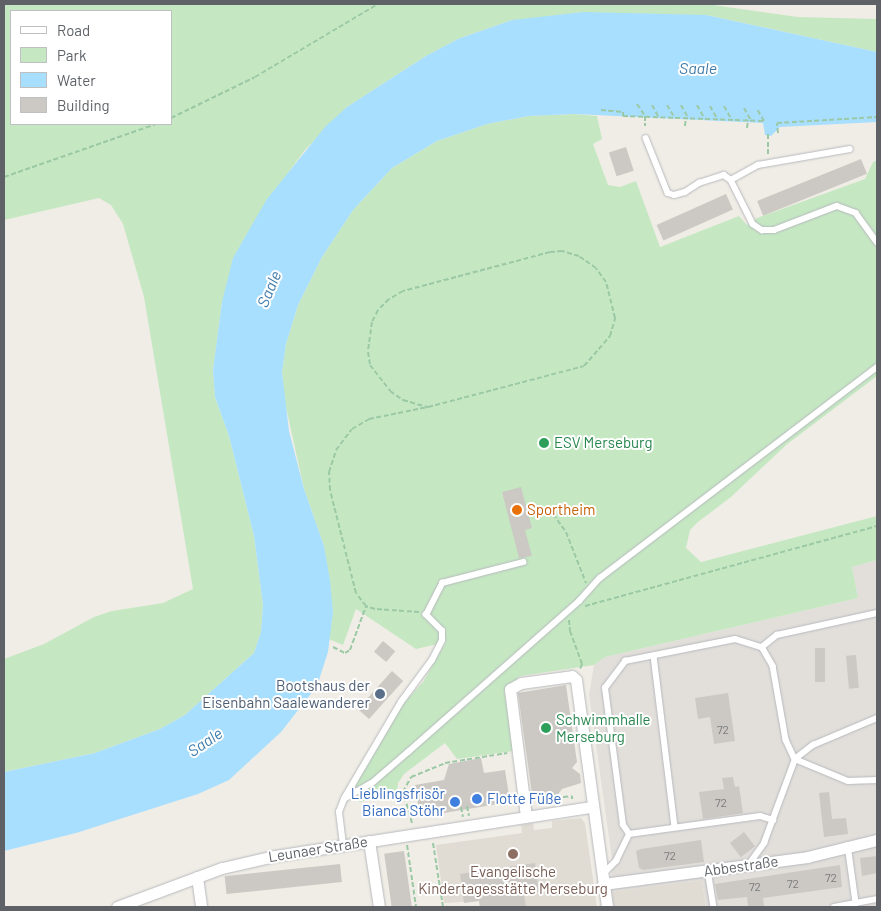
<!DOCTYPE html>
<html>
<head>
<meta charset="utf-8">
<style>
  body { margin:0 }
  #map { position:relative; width:881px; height:911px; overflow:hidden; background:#f0ede6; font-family:Barlow,sans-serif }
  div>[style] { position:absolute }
  .industrial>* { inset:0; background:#e2dfdb }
  .education>* { inset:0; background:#e0dcd4 }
  .green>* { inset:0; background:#c5e8c3 }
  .water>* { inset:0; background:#a8dfff }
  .building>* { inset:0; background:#ccc8c3; transform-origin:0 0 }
  .path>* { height:2px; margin-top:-1px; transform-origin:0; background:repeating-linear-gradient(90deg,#9bc9a5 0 5px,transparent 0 7.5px) }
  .roads { filter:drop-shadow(0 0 1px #b7b9bd) drop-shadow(0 0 1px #b7b9bd) }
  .service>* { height:5.5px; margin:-2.75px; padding:0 2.75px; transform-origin:2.75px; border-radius:2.75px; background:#fff }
  .minor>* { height:11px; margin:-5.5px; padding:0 5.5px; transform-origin:5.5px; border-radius:5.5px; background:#fff }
  .dots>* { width:14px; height:14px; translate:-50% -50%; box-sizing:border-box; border:2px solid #fff; border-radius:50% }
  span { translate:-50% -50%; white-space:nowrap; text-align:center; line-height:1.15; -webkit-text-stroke:4px #fff; paint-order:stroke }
  .number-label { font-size:12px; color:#7a7c7e }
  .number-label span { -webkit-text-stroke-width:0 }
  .leisure-label { font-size:15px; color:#27864d }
  .left { translate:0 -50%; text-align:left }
  .food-label { font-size:15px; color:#c56008 }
  .service-label { font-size:15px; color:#4e5e75 }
  .right { translate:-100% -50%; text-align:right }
  .shop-label { font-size:15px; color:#366cbe }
  .street-label { font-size:15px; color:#5e6267 }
  .education-label { font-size:15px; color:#785e54 }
  .water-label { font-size:16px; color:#3e7bab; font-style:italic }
  .frame { position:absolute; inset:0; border:5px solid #5e6267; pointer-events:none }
  .legend { position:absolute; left:10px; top:10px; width:162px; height:115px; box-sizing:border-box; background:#fff; border:1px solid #bfc0c2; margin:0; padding:6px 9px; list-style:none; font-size:15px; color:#5e6267 }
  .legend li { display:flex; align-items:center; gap:10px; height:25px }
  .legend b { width:25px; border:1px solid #bfc0c2 }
</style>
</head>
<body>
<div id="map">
  <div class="industrial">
    <div style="clip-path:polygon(877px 560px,877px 907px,706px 907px,702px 880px,611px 892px,612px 859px,589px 695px,594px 665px,605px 657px,858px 598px,852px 567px)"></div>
  </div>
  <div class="education">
    <div style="clip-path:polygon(581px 818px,585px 823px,597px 907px,480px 907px,479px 901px,444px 903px,436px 845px,522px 833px,521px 825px,533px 823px,534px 830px,552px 828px,552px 821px)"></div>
    <div style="clip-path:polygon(702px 880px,706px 907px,614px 907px,611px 892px)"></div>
  </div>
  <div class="green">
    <div style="clip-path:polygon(evenodd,4px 4px,706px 4px,798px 17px,877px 19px,877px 52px,706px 15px,512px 20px,458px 39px,426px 56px,347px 107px,305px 150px,288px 173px,222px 302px,213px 370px,215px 397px,229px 436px,254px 536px,263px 605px,261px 632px,254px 653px,185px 715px,160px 729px,95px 753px,4px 772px,4px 659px,44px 644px,94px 617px,112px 611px,163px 603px,193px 589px,144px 297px,123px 224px,111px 205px,99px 198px,4px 220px,4px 4px,11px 11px,171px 11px,171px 124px,11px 124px,11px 11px)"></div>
    <div style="clip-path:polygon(574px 114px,597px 116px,602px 139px,593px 144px,608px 185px,620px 187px,636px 181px,660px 247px,739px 216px,747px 225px,757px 218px,865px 179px,873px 162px,877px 160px,877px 376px,786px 445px,731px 497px,698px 522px,690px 530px,686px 548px,701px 562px,877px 516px,877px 560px,852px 567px,858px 598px,605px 657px,594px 665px,520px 676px,508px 688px,513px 751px,457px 759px,445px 743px,404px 774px,398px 783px,397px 795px,359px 802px,356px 784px,403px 704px,423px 682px,446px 642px,416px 649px,356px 609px,343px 645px,329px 639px,333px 612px,324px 546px,304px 489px,284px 398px,282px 372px,286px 344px,298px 305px,322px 257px,353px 210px,392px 168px,437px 141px,487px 124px,529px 116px)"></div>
  </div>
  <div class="water">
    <div style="clip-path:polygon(584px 12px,706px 15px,877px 52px,877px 122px,780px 127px,771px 136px,765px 135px,763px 123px,574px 114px,529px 116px,487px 124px,437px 141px,392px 168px,353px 210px,322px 257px,298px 305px,286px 344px,282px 372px,289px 431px,304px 489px,324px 546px,330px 580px,333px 612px,328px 652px,317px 686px,281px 732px,229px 780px,198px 794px,76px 833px,4px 851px,4px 772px,95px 753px,160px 729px,185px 715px,254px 653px,261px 632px,263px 605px,254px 536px,229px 436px,215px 397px,213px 370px,222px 302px,233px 258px,267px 199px,325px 127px,347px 107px,426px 56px,458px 39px,512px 20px)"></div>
  </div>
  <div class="building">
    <div style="left:626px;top:147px;width:25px;height:18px;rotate:72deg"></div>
    <div style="left:861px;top:159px;width:16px;height:112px;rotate:68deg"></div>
    <div style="left:726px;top:194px;width:17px;height:76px;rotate:66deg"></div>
    <div style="clip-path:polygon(521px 487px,532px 528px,525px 530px,532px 556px,519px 558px,502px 492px)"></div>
    <div style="left:383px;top:641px;width:16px;height:14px;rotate:40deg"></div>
    <div style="left:815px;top:648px;width:10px;height:34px"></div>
    <div style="left:856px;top:655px;width:33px;height:10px;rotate:85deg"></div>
    <div style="left:392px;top:671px;width:15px;height:51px;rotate:42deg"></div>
    <div style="clip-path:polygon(566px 685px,577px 762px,572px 768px,580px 774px,581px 783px,562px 789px,556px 797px,533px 801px,518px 693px)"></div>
    <div style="clip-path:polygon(728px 693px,735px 741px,714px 744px,710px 717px,698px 719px,695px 698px)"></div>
    <div style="clip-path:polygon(481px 758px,484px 773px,505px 770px,510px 802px,420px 817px,415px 785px,444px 780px,449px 764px)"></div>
    <div style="clip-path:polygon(733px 777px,735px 787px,739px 786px,743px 813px,703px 819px,699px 792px,724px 789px,722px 778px)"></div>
    <div style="clip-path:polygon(829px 792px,832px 819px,846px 818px,848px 834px,824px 837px,819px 793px)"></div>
    <div style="left:744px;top:832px;width:18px;height:18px;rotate:52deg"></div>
    <div style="clip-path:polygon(701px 840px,704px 862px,643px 870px,639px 868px,636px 851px,641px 849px)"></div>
    <div style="left:404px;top:851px;width:57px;height:20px;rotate:82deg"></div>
    <div style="clip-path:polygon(877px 856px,877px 873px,862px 876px,860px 858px)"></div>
    <div style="clip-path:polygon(535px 863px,539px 892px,524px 894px,526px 907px,480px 907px,479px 901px,464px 903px,460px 874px)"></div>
    <div style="left:340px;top:864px;width:18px;height:116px;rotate:84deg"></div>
    <div style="clip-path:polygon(840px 865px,842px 887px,763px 898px,764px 907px,748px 907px,747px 897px,718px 900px,715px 884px)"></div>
  </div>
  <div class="path">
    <div style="left:637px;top:104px;width:14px;rotate:56deg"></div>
    <div style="left:645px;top:116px;width:10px;rotate:90deg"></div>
    <div style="left:652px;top:105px;width:13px;rotate:61deg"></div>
    <div style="left:667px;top:105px;width:12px;rotate:59deg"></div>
    <div style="left:681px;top:105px;width:13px;rotate:61deg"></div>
    <div style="left:697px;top:105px;width:13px;rotate:61deg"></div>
    <div style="left:710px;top:106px;width:13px;rotate:61deg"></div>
    <div style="left:724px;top:106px;width:13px;rotate:61deg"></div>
    <div style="left:744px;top:108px;width:13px;rotate:61deg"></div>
    <div style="left:601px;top:110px;width:22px;rotate:5deg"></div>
    <div style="left:623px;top:112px;width:4px;rotate:90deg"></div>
    <div style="left:623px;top:116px;width:141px;rotate:2deg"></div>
    <div style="left:764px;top:121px;width:14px;rotate:-120deg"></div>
    <div style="left:171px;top:118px;width:93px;rotate:-26deg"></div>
    <div style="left:255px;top:77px;width:143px;rotate:-30.7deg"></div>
    <div style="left:685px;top:126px;width:9px;rotate:-84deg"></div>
    <div style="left:747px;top:128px;width:8px;rotate:-83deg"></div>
    <div style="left:778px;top:133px;width:10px;rotate:-96deg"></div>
    <div style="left:777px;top:123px;width:100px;rotate:-3.4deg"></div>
    <div style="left:768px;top:154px;width:22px;rotate:-90deg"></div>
    <div style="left:4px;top:177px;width:161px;rotate:-19.2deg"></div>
    <div style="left:553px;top:514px;width:22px;rotate:54deg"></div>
    <div style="left:566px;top:532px;width:55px;rotate:68.6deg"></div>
    <div style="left:585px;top:606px;width:303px;rotate:-15.3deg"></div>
    <div style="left:419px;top:612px;width:44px;rotate:-176.1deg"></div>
    <div style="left:375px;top:609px;width:9px;rotate:-162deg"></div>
    <div style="left:366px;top:606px;width:16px;rotate:-128deg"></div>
    <div style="left:356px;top:593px;width:106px;rotate:-104.2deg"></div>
    <div style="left:330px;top:490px;width:18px;rotate:-93deg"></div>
    <div style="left:329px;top:472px;width:23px;rotate:-72deg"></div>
    <div style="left:336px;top:450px;width:26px;rotate:-53deg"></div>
    <div style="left:352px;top:429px;width:20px;rotate:-30deg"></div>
    <div style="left:369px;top:419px;width:60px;rotate:-11.5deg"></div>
    <div style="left:428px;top:407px;width:161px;rotate:-14.7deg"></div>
    <div style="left:584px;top:366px;width:40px;rotate:-49deg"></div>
    <div style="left:610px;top:336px;width:19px;rotate:-74deg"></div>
    <div style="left:615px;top:318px;width:37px;rotate:-104deg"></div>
    <div style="left:606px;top:282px;width:17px;rotate:-126deg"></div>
    <div style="left:596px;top:268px;width:21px;rotate:-145deg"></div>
    <div style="left:579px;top:256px;width:18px;rotate:-164deg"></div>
    <div style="left:562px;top:251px;width:12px;rotate:175deg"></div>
    <div style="left:550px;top:252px;width:152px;rotate:165.1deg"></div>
    <div style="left:403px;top:291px;width:16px;rotate:150deg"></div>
    <div style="left:389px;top:299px;width:16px;rotate:135deg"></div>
    <div style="left:378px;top:310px;width:13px;rotate:117deg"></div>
    <div style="left:372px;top:322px;width:30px;rotate:98deg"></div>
    <div style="left:368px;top:352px;width:13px;rotate:81deg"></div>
    <div style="left:370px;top:365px;width:33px;rotate:52deg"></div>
    <div style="left:390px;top:391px;width:16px;rotate:35deg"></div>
    <div style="left:403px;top:400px;width:26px;rotate:16deg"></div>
    <div style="left:569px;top:620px;width:11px;rotate:85deg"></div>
    <div style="left:570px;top:631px;width:35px;rotate:70deg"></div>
    <div style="left:582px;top:664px;width:5px;rotate:112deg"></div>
    <div style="left:333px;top:647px;width:13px;rotate:27deg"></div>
    <div style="left:345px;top:653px;width:6px;rotate:-31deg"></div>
    <div style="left:350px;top:650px;width:47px;rotate:-70deg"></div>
    <div style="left:553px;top:793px;width:6px;rotate:59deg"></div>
    <div style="left:556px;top:798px;width:16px;rotate:-7deg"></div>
    <div style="left:572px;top:796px;width:3px;rotate:90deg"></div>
    <div style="left:467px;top:806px;width:10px;rotate:79deg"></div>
    <div style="left:461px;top:807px;width:10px;rotate:79deg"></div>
    <div style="left:412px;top:823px;width:32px;rotate:-106deg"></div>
    <div style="left:403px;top:792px;width:17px;rotate:-62deg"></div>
    <div style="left:411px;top:777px;width:37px;rotate:-22deg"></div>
    <div style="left:445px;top:763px;width:63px;rotate:-9.2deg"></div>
    <div style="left:433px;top:843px;width:65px;rotate:81.1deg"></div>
    <div style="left:407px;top:845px;width:63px;rotate:81.7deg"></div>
    <div style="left:444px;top:907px;width:14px"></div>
  </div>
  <div class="roads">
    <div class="service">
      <div style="left:646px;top:138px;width:59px;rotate:68.2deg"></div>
      <div style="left:668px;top:193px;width:6px;rotate:18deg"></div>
      <div style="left:674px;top:195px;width:11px;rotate:-15deg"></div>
      <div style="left:685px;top:192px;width:17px;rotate:-33deg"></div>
      <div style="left:699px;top:183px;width:26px;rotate:-18deg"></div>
      <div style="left:724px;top:175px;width:9px;rotate:36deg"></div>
      <div style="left:731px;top:180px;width:49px;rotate:63.4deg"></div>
      <div style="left:753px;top:224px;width:11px;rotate:34deg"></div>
      <div style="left:762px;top:230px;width:12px"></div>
      <div style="left:774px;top:230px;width:67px;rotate:-20.9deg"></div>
      <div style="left:837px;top:206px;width:20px;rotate:20deg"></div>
      <div style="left:856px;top:213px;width:36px;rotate:54deg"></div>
      <div style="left:731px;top:180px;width:31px;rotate:-29deg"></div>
      <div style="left:758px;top:165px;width:93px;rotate:-9.9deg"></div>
      <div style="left:762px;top:647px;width:19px;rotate:-39deg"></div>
      <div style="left:777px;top:635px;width:102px;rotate:-12.4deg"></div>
      <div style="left:654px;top:656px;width:172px;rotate:83deg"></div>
      <div style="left:345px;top:797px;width:110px;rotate:-59.5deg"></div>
      <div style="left:401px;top:702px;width:52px;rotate:-53.6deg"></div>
      <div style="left:432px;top:660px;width:22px;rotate:-63deg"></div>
      <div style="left:442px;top:640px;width:9px;rotate:-90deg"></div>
      <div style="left:442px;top:631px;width:23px;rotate:-135deg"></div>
      <div style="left:426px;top:615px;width:36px;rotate:-63deg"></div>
      <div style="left:442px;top:583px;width:84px;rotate:-14.5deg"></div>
      <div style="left:629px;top:834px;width:132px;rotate:-7.8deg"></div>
      <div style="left:760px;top:816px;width:14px;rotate:17deg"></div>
      <div style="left:343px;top:845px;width:33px;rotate:-97deg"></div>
      <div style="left:339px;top:812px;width:14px;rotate:-69deg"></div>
      <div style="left:344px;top:799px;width:32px;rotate:-30deg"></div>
      <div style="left:372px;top:783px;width:48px;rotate:-40.7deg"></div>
      <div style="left:408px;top:752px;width:228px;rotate:-41.4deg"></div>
      <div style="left:579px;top:601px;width:31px;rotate:-48deg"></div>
      <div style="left:600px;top:578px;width:348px;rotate:-37.3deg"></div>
      <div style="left:848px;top:845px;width:59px;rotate:82.1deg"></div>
      <div style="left:749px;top:864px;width:26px;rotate:-54deg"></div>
      <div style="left:764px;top:843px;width:90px;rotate:-69.7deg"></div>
      <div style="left:795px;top:759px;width:23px;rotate:-38deg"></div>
      <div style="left:813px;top:745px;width:69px;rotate:-22.9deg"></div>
      <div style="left:708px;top:870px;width:37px;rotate:81deg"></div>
      <div style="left:602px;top:875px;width:20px;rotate:-45deg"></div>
      <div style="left:616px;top:861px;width:30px;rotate:-64deg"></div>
      <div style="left:629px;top:834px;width:11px;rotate:-124deg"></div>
      <div style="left:623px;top:825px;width:138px;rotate:-97.5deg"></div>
      <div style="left:605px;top:688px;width:34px;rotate:-53deg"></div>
      <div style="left:625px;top:661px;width:112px;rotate:-11.3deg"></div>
      <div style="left:735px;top:639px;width:28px;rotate:17deg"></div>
      <div style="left:762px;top:647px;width:22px;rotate:60deg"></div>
      <div style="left:773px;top:666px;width:75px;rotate:80deg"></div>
      <div style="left:786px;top:740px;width:21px;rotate:65deg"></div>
      <div style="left:795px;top:759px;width:57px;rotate:22.5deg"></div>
      <div style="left:848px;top:781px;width:29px;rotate:-2deg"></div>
      <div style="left:834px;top:907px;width:44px;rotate:-10.5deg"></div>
    </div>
    <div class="minor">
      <div style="left:526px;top:816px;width:128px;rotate:-97.2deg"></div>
      <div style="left:510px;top:689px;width:13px;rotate:-29deg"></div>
      <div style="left:521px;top:683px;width:51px;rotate:-7.8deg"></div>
      <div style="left:572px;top:676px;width:6px;rotate:45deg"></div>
      <div style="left:576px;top:680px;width:229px;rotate:82.2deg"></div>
      <div style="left:369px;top:841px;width:67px;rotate:81.4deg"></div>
      <div style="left:197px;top:877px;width:30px;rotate:82deg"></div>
      <div style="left:603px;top:884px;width:206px;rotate:-7.5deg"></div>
      <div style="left:807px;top:857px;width:72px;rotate:-13.7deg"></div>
      <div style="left:117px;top:907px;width:112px;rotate:-20.4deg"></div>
      <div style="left:222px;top:868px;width:53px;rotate:-13deg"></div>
      <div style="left:274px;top:856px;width:322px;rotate:-8.8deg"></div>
    </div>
  </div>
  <div class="dots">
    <div style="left:544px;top:443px;background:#2e9e5b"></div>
    <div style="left:517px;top:510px;background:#e8710a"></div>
    <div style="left:380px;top:694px;background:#5c6f8a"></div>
    <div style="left:546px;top:728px;background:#2e9e5b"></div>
    <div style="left:477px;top:799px;background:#3f7fe0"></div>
    <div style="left:455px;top:802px;background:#3f7fe0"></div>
    <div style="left:513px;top:854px;background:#8d6e63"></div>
  </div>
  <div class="number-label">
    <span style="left:723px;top:730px">72</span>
    <span style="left:721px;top:803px">72</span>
    <span style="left:670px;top:856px">72</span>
    <span style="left:831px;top:878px">72</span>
    <span style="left:793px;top:884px">72</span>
    <span style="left:755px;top:887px">72</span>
  </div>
  <div class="leisure-label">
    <span class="left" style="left:554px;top:443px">ESV Merseburg</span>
    <span class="left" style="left:556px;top:728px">Schwimmhalle<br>Merseburg</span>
  </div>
  <div class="food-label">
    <span class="left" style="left:527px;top:510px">Sportheim</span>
  </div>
  <div class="service-label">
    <span class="right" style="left:370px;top:694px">Bootshaus der<br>Eisenbahn Saalewanderer</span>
  </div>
  <div class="shop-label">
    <span class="right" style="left:445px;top:802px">Lieblingsfrisör<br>Bianca Stöhr</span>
    <span class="left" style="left:487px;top:799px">Flotte Füße</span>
  </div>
  <div class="street-label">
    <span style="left:318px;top:849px;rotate:-9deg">Leunaer Straße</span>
    <span style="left:741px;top:866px;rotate:-8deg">Abbestraße</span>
  </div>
  <div class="education-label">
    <span style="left:513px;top:880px">Evangelische<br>Kindertagesstätte Merseburg</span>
  </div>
  <div class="water-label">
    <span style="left:698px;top:68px">Saale</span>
    <span style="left:269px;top:289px;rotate:-67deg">Saale</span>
    <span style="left:205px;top:742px;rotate:-34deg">Saale</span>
  </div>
  <div class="frame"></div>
  <ul class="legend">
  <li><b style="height:6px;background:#fff"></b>Road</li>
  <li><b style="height:14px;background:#c5e8c3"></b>Park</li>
  <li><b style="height:14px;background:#a8dfff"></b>Water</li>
  <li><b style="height:14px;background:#ccc8c3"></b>Building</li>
  </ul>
</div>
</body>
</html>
